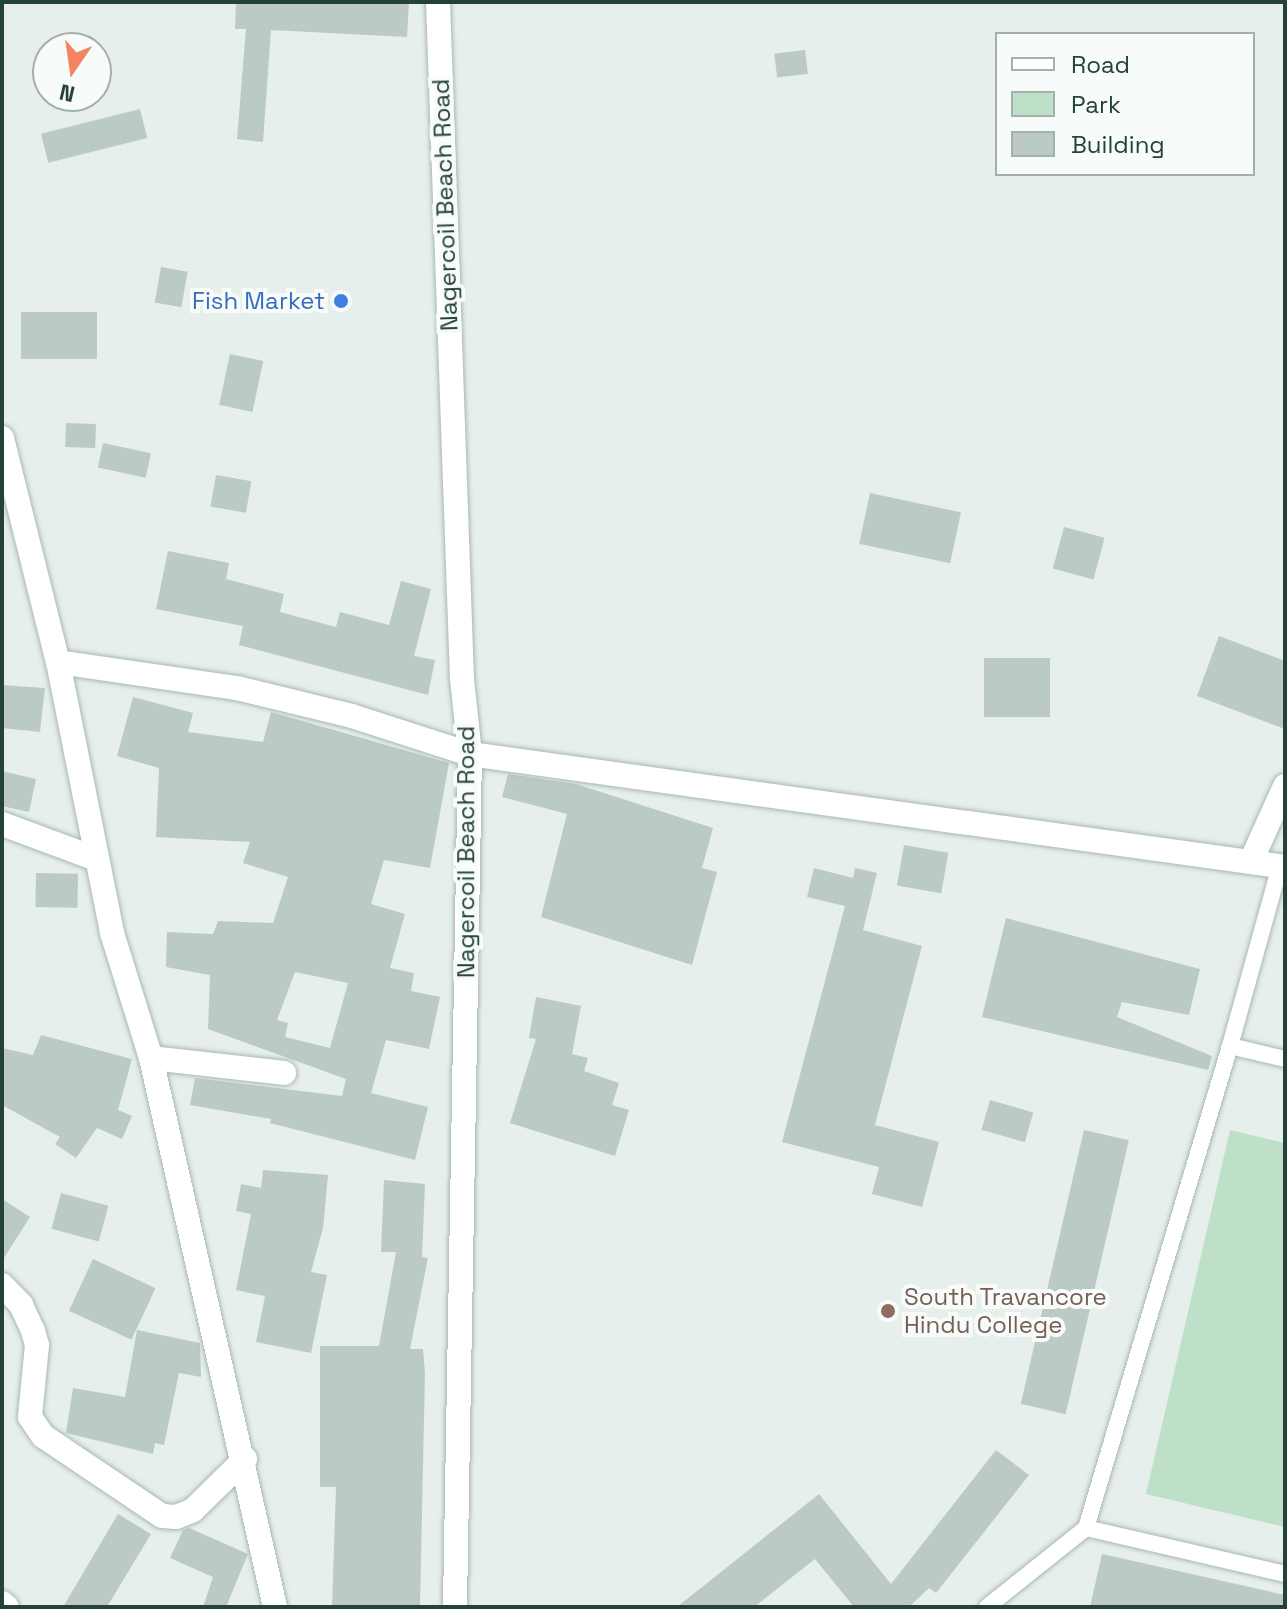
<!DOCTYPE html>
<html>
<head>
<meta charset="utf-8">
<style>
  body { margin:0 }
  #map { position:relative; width:1287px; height:1609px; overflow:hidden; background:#e6efeb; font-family:"Space Grotesk",sans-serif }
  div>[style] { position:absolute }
  .green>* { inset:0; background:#bfe0c8 }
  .building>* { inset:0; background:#bbcac4; transform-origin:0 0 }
  .roads { filter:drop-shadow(0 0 2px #a8b8b2) drop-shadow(0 0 2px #a8b8b2) }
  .service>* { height:16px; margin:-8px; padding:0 8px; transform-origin:8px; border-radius:8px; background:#fff }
  .minor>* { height:24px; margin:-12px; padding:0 12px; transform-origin:12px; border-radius:12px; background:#fff }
  .tertiary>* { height:24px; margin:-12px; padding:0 12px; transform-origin:12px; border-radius:12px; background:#fff }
  .secondary>* { height:24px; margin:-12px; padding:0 12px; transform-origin:12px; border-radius:12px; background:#fff }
  .dots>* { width:22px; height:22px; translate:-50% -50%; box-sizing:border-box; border:4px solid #f7fbf9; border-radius:50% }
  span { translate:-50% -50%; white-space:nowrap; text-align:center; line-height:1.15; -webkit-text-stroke:8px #f7fbf9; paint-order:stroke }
  .street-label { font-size:24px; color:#24423a }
  .shop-label { font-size:24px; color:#366cbe }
  .right { translate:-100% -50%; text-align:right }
  .education-label { font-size:24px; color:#785e54 }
  .left { translate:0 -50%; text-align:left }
  .frame { position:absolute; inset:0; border:4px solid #24423a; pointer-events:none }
  .legend { position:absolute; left:995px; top:32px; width:260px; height:144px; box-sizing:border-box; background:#f7fbf9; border:2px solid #a3b1ad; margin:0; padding:10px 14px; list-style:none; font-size:24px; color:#24423a }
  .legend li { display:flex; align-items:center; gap:16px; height:40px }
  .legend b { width:40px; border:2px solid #a3b1ad }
  .north { position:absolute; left:32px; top:32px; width:80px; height:80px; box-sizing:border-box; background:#f7fbf9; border:2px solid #a3b1ad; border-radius:50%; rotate:193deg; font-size:22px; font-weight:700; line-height:32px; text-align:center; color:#24423a }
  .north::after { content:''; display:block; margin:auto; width:28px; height:36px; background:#f4845f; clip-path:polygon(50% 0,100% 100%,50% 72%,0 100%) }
</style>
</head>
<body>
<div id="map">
  <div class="green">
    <div style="clip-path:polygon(1230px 1130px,1285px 1143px,1285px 1527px,1146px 1494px)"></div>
  </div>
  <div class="building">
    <div style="clip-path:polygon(236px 2px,409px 2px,407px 37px,271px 30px,263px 142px,237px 139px,246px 29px,235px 29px)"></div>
    <div style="left:805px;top:50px;width:24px;height:31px;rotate:83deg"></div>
    <div style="left:140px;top:109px;width:30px;height:102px;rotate:76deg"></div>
    <div style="left:161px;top:267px;width:27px;height:36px;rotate:10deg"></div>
    <div style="left:21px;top:312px;width:76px;height:47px"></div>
    <div style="left:230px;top:354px;width:34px;height:52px;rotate:12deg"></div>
    <div style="left:66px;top:423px;width:30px;height:24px;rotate:2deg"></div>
    <div style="left:103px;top:443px;width:49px;height:25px;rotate:12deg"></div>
    <div style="left:216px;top:475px;width:36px;height:32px;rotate:10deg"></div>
    <div style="left:870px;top:493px;width:93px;height:52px;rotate:12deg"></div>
    <div style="left:1064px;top:527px;width:42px;height:43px;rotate:15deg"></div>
    <div style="clip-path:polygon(168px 551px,229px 563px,226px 579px,284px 594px,280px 612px,336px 627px,340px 612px,389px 625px,401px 581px,431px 589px,414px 656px,435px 660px,428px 695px,239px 645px,243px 626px,156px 609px)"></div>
    <div style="clip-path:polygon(1219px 636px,1285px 661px,1285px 729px,1197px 696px)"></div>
    <div style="left:984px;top:658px;width:66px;height:59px"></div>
    <div style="clip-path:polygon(2px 685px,45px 688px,40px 732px,2px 728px)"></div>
    <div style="clip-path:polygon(evenodd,133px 697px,193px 713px,188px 732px,263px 742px,271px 712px,449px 763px,430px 868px,384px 860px,371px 904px,405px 914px,390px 968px,414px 973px,411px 991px,440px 997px,429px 1049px,386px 1040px,371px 1093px,428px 1107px,415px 1160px,270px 1123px,271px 1119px,190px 1105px,195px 1078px,342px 1096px,346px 1079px,208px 1029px,210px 975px,166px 967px,167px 932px,213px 934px,218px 921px,273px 923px,288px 877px,243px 863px,250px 842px,156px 837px,159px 768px,117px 756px,133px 697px,295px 972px,348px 983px,330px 1048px,285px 1037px,288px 1023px,277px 1020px,295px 972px)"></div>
    <div style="clip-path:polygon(2px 771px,36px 779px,29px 812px,2px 806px)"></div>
    <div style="clip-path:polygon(508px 774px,576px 784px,713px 828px,702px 868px,717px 872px,692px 965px,541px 917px,567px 814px,502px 797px)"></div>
    <div style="left:904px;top:845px;width:45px;height:41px;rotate:10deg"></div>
    <div style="clip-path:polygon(814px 868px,853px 878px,855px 868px,877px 873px,863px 930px,922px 946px,875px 1125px,939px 1142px,922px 1207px,872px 1194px,879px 1167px,782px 1142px,845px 906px,807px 897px)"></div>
    <div style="left:36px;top:873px;width:42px;height:34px;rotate:1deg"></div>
    <div style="clip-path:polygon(1006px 918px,1200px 969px,1189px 1015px,1122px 1002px,1117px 1017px,1212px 1056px,1208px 1070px,982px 1017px)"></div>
    <div style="clip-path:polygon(536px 997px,581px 1006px,572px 1054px,588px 1058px,584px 1071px,619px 1083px,612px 1105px,629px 1110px,615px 1156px,510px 1123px,536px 1039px,529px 1038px)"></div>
    <div style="clip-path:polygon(41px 1035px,132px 1059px,118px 1110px,132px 1116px,122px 1139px,97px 1128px,76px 1158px,55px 1144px,60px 1137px,2px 1105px,2px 1048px,33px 1055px)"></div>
    <div style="left:990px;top:1100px;width:45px;height:31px;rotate:16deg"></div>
    <div style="left:1084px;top:1130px;width:46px;height:281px;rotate:13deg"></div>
    <div style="clip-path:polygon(263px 1170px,328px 1175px,323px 1228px,311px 1272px,327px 1275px,311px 1353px,256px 1342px,265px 1296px,236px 1290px,251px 1214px,236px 1211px,241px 1184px,261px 1188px)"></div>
    <div style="clip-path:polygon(384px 1180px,425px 1184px,422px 1257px,428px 1258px,410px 1349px,423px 1349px,425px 1373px,420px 1607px,332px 1607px,336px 1487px,320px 1487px,320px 1346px,379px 1346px,396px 1252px,381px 1252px)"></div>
    <div style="left:61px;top:1193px;width:49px;height:37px;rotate:15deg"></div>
    <div style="clip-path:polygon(2px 1199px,30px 1217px,2px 1261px)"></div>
    <div style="left:93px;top:1259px;width:69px;height:57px;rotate:25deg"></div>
    <div style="clip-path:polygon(137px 1330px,200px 1343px,201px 1377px,179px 1373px,164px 1445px,155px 1443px,153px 1454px,66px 1433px,73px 1388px,125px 1397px)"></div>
    <div style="clip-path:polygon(996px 1450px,1029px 1475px,936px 1593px,929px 1588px,909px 1607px,854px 1607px,815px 1559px,754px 1607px,677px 1607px,819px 1494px,891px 1584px)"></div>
    <div style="clip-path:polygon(118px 1514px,151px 1534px,107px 1607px,63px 1607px)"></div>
    <div style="clip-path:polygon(189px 1528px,248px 1554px,226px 1607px,203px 1607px,213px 1577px,170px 1558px,183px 1530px)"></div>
    <div style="clip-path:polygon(1102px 1554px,1285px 1595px,1285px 1607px,1090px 1607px)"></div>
  </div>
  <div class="roads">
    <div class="service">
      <div style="left:1230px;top:1046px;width:187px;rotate:-74.5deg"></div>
      <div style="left:1285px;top:1059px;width:57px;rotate:-166.7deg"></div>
      <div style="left:1230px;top:1046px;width:503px;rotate:106.63deg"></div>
      <div style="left:1086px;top:1528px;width:204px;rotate:13deg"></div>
      <div style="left:987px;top:1607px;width:127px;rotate:-38.6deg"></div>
    </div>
    <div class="minor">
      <div style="left:58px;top:662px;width:181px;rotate:8.3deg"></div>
      <div style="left:237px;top:688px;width:118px;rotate:13.7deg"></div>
      <div style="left:352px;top:716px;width:124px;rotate:17.9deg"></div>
      <div style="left:470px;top:754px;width:823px;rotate:7.89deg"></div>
      <div style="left:2px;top:824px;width:98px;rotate:20.3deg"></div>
      <div style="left:1252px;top:859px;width:80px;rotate:-65.7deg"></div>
      <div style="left:151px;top:1058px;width:134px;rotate:6.4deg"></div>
      <div style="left:2px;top:1285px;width:28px;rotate:46deg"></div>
      <div style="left:21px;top:1305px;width:29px;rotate:65deg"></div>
      <div style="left:33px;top:1331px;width:15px;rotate:74deg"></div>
      <div style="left:37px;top:1345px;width:72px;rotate:95.6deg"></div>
      <div style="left:30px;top:1417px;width:23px;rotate:56deg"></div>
      <div style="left:43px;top:1436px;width:143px;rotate:33.9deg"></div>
      <div style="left:162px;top:1516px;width:14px;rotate:4deg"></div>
      <div style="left:176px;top:1517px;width:18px;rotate:-22deg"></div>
      <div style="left:193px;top:1510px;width:73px;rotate:-44.4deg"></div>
      <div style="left:2px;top:1603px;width:6px;rotate:39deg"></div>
    </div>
    <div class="tertiary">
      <div style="left:2px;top:438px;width:231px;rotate:76deg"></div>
      <div style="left:58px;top:662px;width:276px;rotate:78.7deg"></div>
      <div style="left:112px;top:933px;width:131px;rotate:72.7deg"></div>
      <div style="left:151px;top:1058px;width:563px;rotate:77.27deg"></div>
    </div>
    <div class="secondary">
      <div style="left:438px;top:2px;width:677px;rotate:87.97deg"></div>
      <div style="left:462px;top:679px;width:75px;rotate:83.9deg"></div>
      <div style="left:470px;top:754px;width:853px;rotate:91.01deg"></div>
    </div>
  </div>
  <div class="dots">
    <div style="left:341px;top:301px;background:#3f7fe0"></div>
    <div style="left:888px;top:1311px;background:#8d6e63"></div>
  </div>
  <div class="street-label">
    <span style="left:445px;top:205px;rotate:-92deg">Nagercoil Beach Road</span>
    <span style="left:466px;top:852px;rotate:-90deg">Nagercoil Beach Road</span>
  </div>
  <div class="shop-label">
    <span class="right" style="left:325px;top:301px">Fish Market</span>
  </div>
  <div class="education-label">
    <span class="left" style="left:904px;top:1311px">South Travancore<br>Hindu College</span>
  </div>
  <div class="frame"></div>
  <ul class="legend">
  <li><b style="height:10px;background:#fff"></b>Road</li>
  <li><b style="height:22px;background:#bfe0c8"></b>Park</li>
  <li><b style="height:22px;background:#bbcac4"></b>Building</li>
  </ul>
  <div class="north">N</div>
</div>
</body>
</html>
